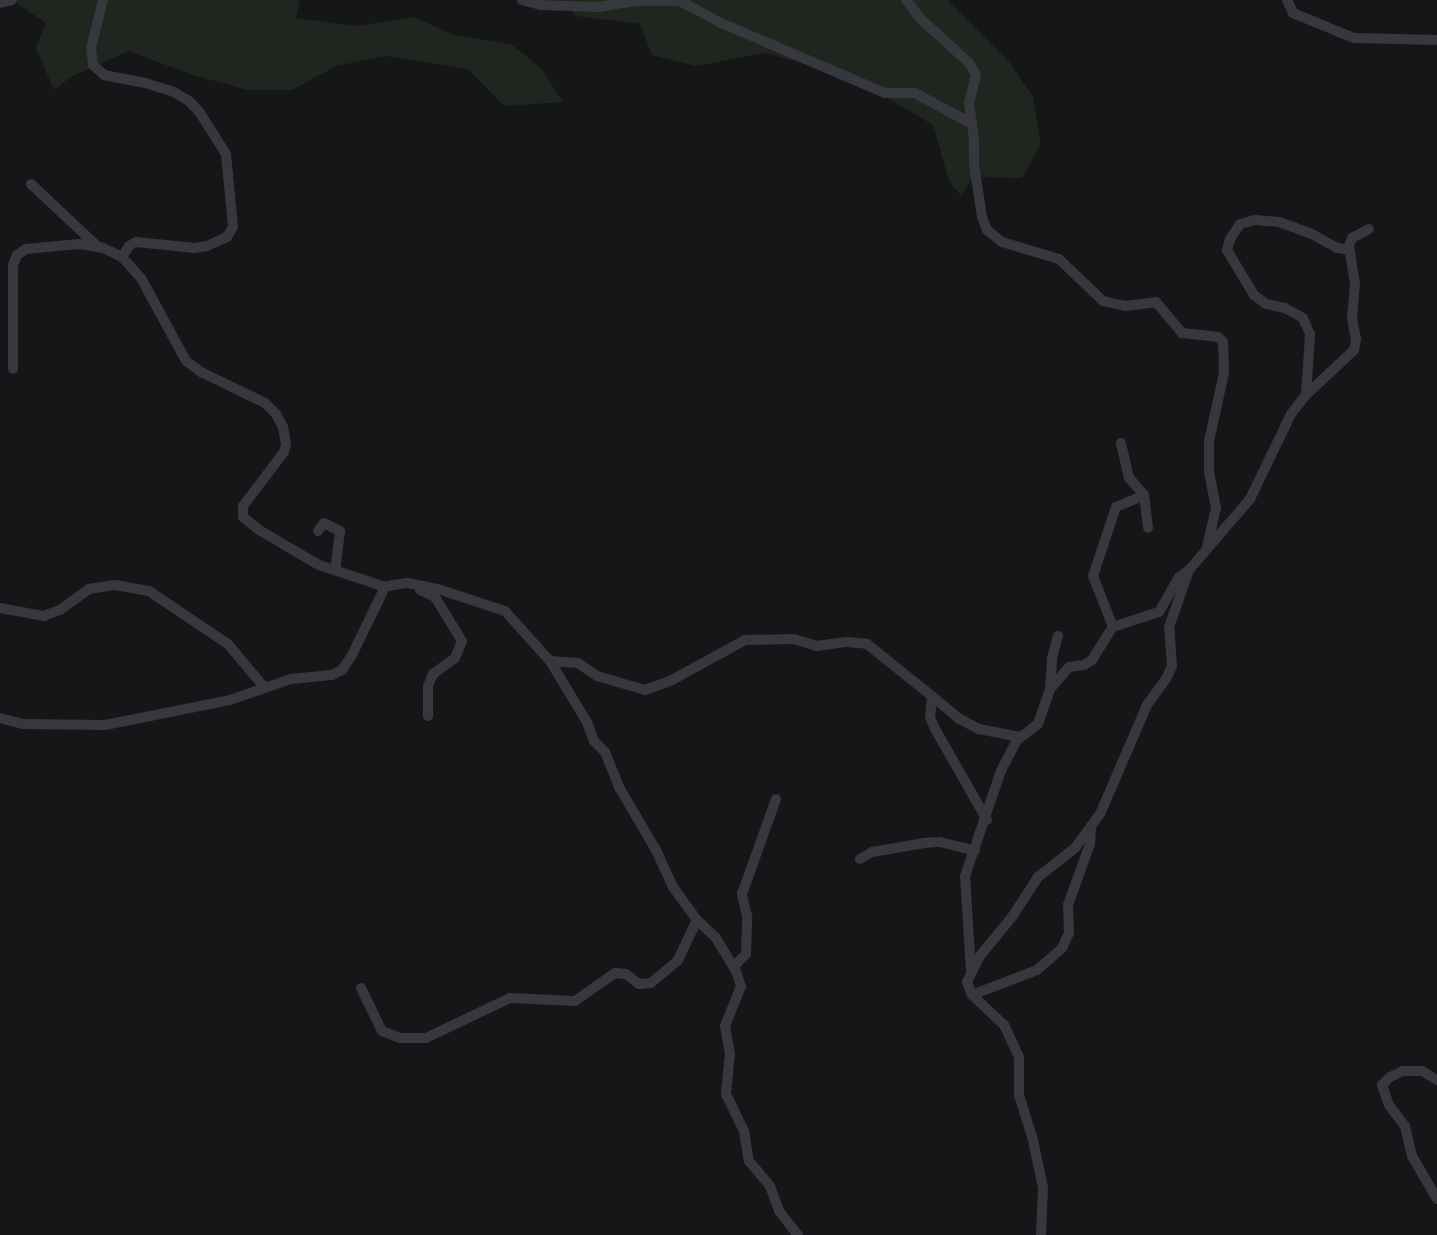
<!DOCTYPE html>
<html>
<head>
<meta charset="utf-8">
<style>
  body { margin:0 }
  #map { position:relative; width:1437px; height:1235px; overflow:hidden; background:#161618; font-family:Manrope,sans-serif }
  div>[style] { position:absolute }
  .green>* { inset:0; background:#1e261f }
  .minor>* { height:10px; margin:-5px; padding:0 5px; transform-origin:5px; border-radius:5px; background:#37383d }
  span { translate:-50% -50%; white-space:nowrap; text-align:center; line-height:1.15; -webkit-text-stroke:6px #111113; paint-order:stroke }
</style>
</head>
<body>
<div id="map">
  <div class="green">
    <div style="clip-path:polygon(12px 0,300px 0,296px 18px,357px 26px,413px 17px,454px 35px,511px 44px,541px 68px,563px 102px,504px 106px,468px 69px,386px 56px,336px 66px,292px 90px,248px 90px,193px 75px,128px 51px,71px 77px,54px 90px,36px 48px,46px 23px)"></div>
    <div style="clip-path:polygon(562px 0,947px 0,1010px 63px,1033px 97px,1041px 144px,1022px 178px,973px 177px,961px 196px,949px 181px,933px 125px,867px 86px,822px 68px,765px 53px,696px 66px,652px 55px,640px 24px,576px 16px)"></div>
  </div>
  <div class="minor">
    <div style="left:103px;top:0;width:49px;rotate:104deg"></div>
    <div style="left:91px;top:48px;width:17px;rotate:83deg"></div>
    <div style="left:93px;top:65px;width:15px;rotate:42deg"></div>
    <div style="left:104px;top:75px;width:42px;rotate:11deg"></div>
    <div style="left:145px;top:83px;width:30px;rotate:17deg"></div>
    <div style="left:174px;top:92px;width:17px;rotate:31deg"></div>
    <div style="left:189px;top:101px;width:16px;rotate:47deg"></div>
    <div style="left:200px;top:113px;width:49px;rotate:57.6deg"></div>
    <div style="left:226px;top:154px;width:73px;rotate:84.5deg"></div>
    <div style="left:233px;top:227px;width:12px;rotate:121deg"></div>
    <div style="left:227px;top:237px;width:22px;rotate:156deg"></div>
    <div style="left:207px;top:246px;width:12px;rotate:171deg"></div>
    <div style="left:195px;top:248px;width:59px;rotate:-174.2deg"></div>
    <div style="left:136px;top:242px;width:8px;rotate:150deg"></div>
    <div style="left:129px;top:246px;width:13px;rotate:122deg"></div>
    <div style="left:522px;top:0;width:20px;rotate:15deg"></div>
    <div style="left:541px;top:5px;width:57px;rotate:2deg"></div>
    <div style="left:598px;top:7px;width:36px;rotate:-9deg"></div>
    <div style="left:634px;top:1px;width:46px"></div>
    <div style="left:680px;top:1px;width:47px;rotate:28.2deg"></div>
    <div style="left:721px;top:23px;width:178px;rotate:23.1deg"></div>
    <div style="left:885px;top:93px;width:30px"></div>
    <div style="left:915px;top:93px;width:65px;rotate:28.5deg"></div>
    <div style="left:906px;top:0;width:24px;rotate:52deg"></div>
    <div style="left:921px;top:19px;width:65px;rotate:42.5deg"></div>
    <div style="left:969px;top:63px;width:14px;rotate:60deg"></div>
    <div style="left:976px;top:75px;width:29px;rotate:104deg"></div>
    <div style="left:969px;top:103px;width:37px;rotate:82deg"></div>
    <div style="left:974px;top:140px;width:24px;rotate:90deg"></div>
    <div style="left:974px;top:164px;width:54px;rotate:81.4deg"></div>
    <div style="left:982px;top:217px;width:14px;rotate:69deg"></div>
    <div style="left:987px;top:230px;width:19px;rotate:39deg"></div>
    <div style="left:1002px;top:242px;width:59px;rotate:16.6deg"></div>
    <div style="left:1059px;top:259px;width:61px;rotate:43.7deg"></div>
    <div style="left:1103px;top:301px;width:23px;rotate:13deg"></div>
    <div style="left:1125px;top:306px;width:31px;rotate:-7deg"></div>
    <div style="left:1156px;top:302px;width:40px;rotate:50deg"></div>
    <div style="left:1182px;top:333px;width:36px;rotate:6deg"></div>
    <div style="left:1218px;top:337px;width:7px;rotate:45deg"></div>
    <div style="left:1223px;top:342px;width:31px;rotate:88deg"></div>
    <div style="left:1224px;top:373px;width:70px;rotate:102.4deg"></div>
    <div style="left:1209px;top:441px;width:31px;rotate:90deg"></div>
    <div style="left:1209px;top:472px;width:37px;rotate:79deg"></div>
    <div style="left:1216px;top:508px;width:39px;rotate:103deg"></div>
    <div style="left:1287px;top:0;width:14px;rotate:65deg"></div>
    <div style="left:1293px;top:13px;width:66px;rotate:22.3deg"></div>
    <div style="left:1354px;top:38px;width:83px;rotate:1.4deg"></div>
    <div style="left:0;top:3px;width:12px;rotate:-14deg"></div>
    <div style="left:31px;top:184px;width:92px;rotate:43.2deg"></div>
    <div style="left:13px;top:369px;width:104px;rotate:-90deg"></div>
    <div style="left:13px;top:265px;width:11px;rotate:-68deg"></div>
    <div style="left:17px;top:255px;width:11px;rotate:-34deg"></div>
    <div style="left:26px;top:249px;width:53px;rotate:-5.4deg"></div>
    <div style="left:79px;top:244px;width:24px;rotate:9deg"></div>
    <div style="left:103px;top:248px;width:21px;rotate:25deg"></div>
    <div style="left:122px;top:257px;width:28px;rotate:48deg"></div>
    <div style="left:141px;top:278px;width:94px;rotate:61.5deg"></div>
    <div style="left:186px;top:361px;width:19px;rotate:36deg"></div>
    <div style="left:201px;top:372px;width:71px;rotate:25.8deg"></div>
    <div style="left:265px;top:403px;width:16px;rotate:45deg"></div>
    <div style="left:276px;top:414px;width:15px;rotate:62deg"></div>
    <div style="left:283px;top:427px;width:17px;rotate:80deg"></div>
    <div style="left:286px;top:444px;width:8px;rotate:104deg"></div>
    <div style="left:284px;top:452px;width:68px;rotate:127.2deg"></div>
    <div style="left:243px;top:506px;width:11px;rotate:90deg"></div>
    <div style="left:243px;top:517px;width:21px;rotate:39deg"></div>
    <div style="left:259px;top:530px;width:69px;rotate:30.3deg"></div>
    <div style="left:319px;top:565px;width:70px;rotate:18.4deg"></div>
    <div style="left:1306px;top:395px;width:61px;rotate:-86.2deg"></div>
    <div style="left:1310px;top:334px;width:17px;rotate:-114deg"></div>
    <div style="left:1303px;top:318px;width:21px;rotate:-151deg"></div>
    <div style="left:1285px;top:308px;width:19px;rotate:-168deg"></div>
    <div style="left:1266px;top:304px;width:15px;rotate:-143deg"></div>
    <div style="left:1254px;top:295px;width:52px;rotate:-121deg"></div>
    <div style="left:1227px;top:250px;width:11px;rotate:-75deg"></div>
    <div style="left:1230px;top:239px;width:18px;rotate:-56deg"></div>
    <div style="left:1240px;top:224px;width:16px;rotate:-15deg"></div>
    <div style="left:1255px;top:220px;width:24px;rotate:5deg"></div>
    <div style="left:1279px;top:222px;width:35px;rotate:20deg"></div>
    <div style="left:1312px;top:234px;width:29px;rotate:29deg"></div>
    <div style="left:1337px;top:248px;width:12px;rotate:9deg"></div>
    <div style="left:1144px;top:495px;width:33px;rotate:83deg"></div>
    <div style="left:318px;top:531px;width:10px;rotate:-53deg"></div>
    <div style="left:324px;top:523px;width:18px;rotate:27deg"></div>
    <div style="left:340px;top:531px;width:38px;rotate:97deg"></div>
    <div style="left:420px;top:590px;width:17px;rotate:25deg"></div>
    <div style="left:435px;top:597px;width:52px;rotate:58.5deg"></div>
    <div style="left:462px;top:641px;width:18px;rotate:112deg"></div>
    <div style="left:455px;top:658px;width:27px;rotate:144deg"></div>
    <div style="left:433px;top:674px;width:13px;rotate:113deg"></div>
    <div style="left:428px;top:686px;width:30px;rotate:90deg"></div>
    <div style="left:0;top:608px;width:45px;rotate:10.3deg"></div>
    <div style="left:44px;top:616px;width:17px;rotate:-21deg"></div>
    <div style="left:60px;top:610px;width:36px;rotate:-36deg"></div>
    <div style="left:89px;top:589px;width:26px;rotate:-9deg"></div>
    <div style="left:115px;top:585px;width:35px;rotate:10deg"></div>
    <div style="left:149px;top:591px;width:95px;rotate:33.9deg"></div>
    <div style="left:228px;top:644px;width:56px;rotate:50.1deg"></div>
    <div style="left:1113px;top:627px;width:55px;rotate:-111.4deg"></div>
    <div style="left:1093px;top:576px;width:73px;rotate:-71.6deg"></div>
    <div style="left:1116px;top:507px;width:30px;rotate:-23deg"></div>
    <div style="left:1144px;top:495px;width:23px;rotate:-131deg"></div>
    <div style="left:1129px;top:478px;width:36px;rotate:-103deg"></div>
    <div style="left:550px;top:661px;width:28px;rotate:4deg"></div>
    <div style="left:578px;top:663px;width:23px;rotate:34deg"></div>
    <div style="left:597px;top:676px;width:50px;rotate:16.3deg"></div>
    <div style="left:645px;top:690px;width:29px;rotate:-20deg"></div>
    <div style="left:672px;top:680px;width:83px;rotate:-28.7deg"></div>
    <div style="left:745px;top:640px;width:49px;rotate:-1.2deg"></div>
    <div style="left:794px;top:639px;width:24px;rotate:17deg"></div>
    <div style="left:817px;top:646px;width:29px;rotate:-8deg"></div>
    <div style="left:846px;top:642px;width:21px;rotate:5deg"></div>
    <div style="left:867px;top:644px;width:83px;rotate:38.7deg"></div>
    <div style="left:932px;top:696px;width:21px;rotate:95deg"></div>
    <div style="left:930px;top:717px;width:11px;rotate:68deg"></div>
    <div style="left:934px;top:727px;width:107px;rotate:60.3deg"></div>
    <div style="left:1050px;top:689px;width:29px;rotate:-49deg"></div>
    <div style="left:1069px;top:667px;width:15px;rotate:-8deg"></div>
    <div style="left:1084px;top:665px;width:9px;rotate:-32deg"></div>
    <div style="left:1092px;top:660px;width:39px;rotate:-58deg"></div>
    <div style="left:1113px;top:627px;width:48px;rotate:-18.1deg"></div>
    <div style="left:1159px;top:612px;width:40px;rotate:-60.3deg"></div>
    <div style="left:1179px;top:577px;width:12px;rotate:-35deg"></div>
    <div style="left:932px;top:696px;width:34px;rotate:40deg"></div>
    <div style="left:958px;top:718px;width:24px;rotate:28deg"></div>
    <div style="left:979px;top:729px;width:42px;rotate:11deg"></div>
    <div style="left:0;top:718px;width:23px;rotate:15deg"></div>
    <div style="left:22px;top:724px;width:83px;rotate:0.7deg"></div>
    <div style="left:105px;top:725px;width:127px;rotate:-11.3deg"></div>
    <div style="left:230px;top:700px;width:65px;rotate:-19deg"></div>
    <div style="left:291px;top:679px;width:41px;rotate:-5.6deg"></div>
    <div style="left:332px;top:675px;width:11px;rotate:-27deg"></div>
    <div style="left:342px;top:670px;width:18px;rotate:-56deg"></div>
    <div style="left:352px;top:655px;width:76px;rotate:-64.1deg"></div>
    <div style="left:385px;top:587px;width:8px;rotate:-14deg"></div>
    <div style="left:393px;top:585px;width:14px;rotate:-8deg"></div>
    <div style="left:407px;top:583px;width:32px;rotate:11deg"></div>
    <div style="left:438px;top:589px;width:71px;rotate:18.2deg"></div>
    <div style="left:505px;top:611px;width:67px;rotate:48deg"></div>
    <div style="left:550px;top:661px;width:71px;rotate:58.8deg"></div>
    <div style="left:587px;top:722px;width:20px;rotate:70deg"></div>
    <div style="left:594px;top:741px;width:16px;rotate:45deg"></div>
    <div style="left:605px;top:752px;width:38px;rotate:68deg"></div>
    <div style="left:619px;top:787px;width:73px;rotate:59.6deg"></div>
    <div style="left:656px;top:850px;width:41px;rotate:65.3deg"></div>
    <div style="left:673px;top:887px;width:41px;rotate:54deg"></div>
    <div style="left:697px;top:920px;width:26px;rotate:43deg"></div>
    <div style="left:716px;top:938px;width:39px;rotate:59deg"></div>
    <div style="left:736px;top:971px;width:16px;rotate:72deg"></div>
    <div style="left:741px;top:986px;width:43px;rotate:111.8deg"></div>
    <div style="left:725px;top:1026px;width:27px;rotate:80deg"></div>
    <div style="left:730px;top:1053px;width:41px;rotate:95.6deg"></div>
    <div style="left:726px;top:1094px;width:41px;rotate:64.1deg"></div>
    <div style="left:744px;top:1131px;width:30px;rotate:81deg"></div>
    <div style="left:749px;top:1161px;width:33px;rotate:50deg"></div>
    <div style="left:770px;top:1186px;width:27px;rotate:70deg"></div>
    <div style="left:779px;top:1211px;width:31px;rotate:52deg"></div>
    <div style="left:860px;top:859px;width:14px;rotate:-30deg"></div>
    <div style="left:872px;top:852px;width:53px;rotate:-9.8deg"></div>
    <div style="left:924px;top:843px;width:16px;rotate:-4deg"></div>
    <div style="left:940px;top:842px;width:36px;rotate:14deg"></div>
    <div style="left:734px;top:966px;width:17px;rotate:-45deg"></div>
    <div style="left:746px;top:954px;width:38px;rotate:-88deg"></div>
    <div style="left:747px;top:916px;width:23px;rotate:-103deg"></div>
    <div style="left:742px;top:894px;width:101px;rotate:-70.3deg"></div>
    <div style="left:971px;top:971px;width:95px;rotate:-93.6deg"></div>
    <div style="left:965px;top:876px;width:111px;rotate:-71.1deg"></div>
    <div style="left:1001px;top:771px;width:34px;rotate:-63deg"></div>
    <div style="left:1016px;top:741px;width:28px;rotate:-38deg"></div>
    <div style="left:1038px;top:724px;width:37px;rotate:-71deg"></div>
    <div style="left:1050px;top:689px;width:31px;rotate:-86deg"></div>
    <div style="left:1052px;top:658px;width:23px;rotate:-75deg"></div>
    <div style="left:361px;top:988px;width:48px;rotate:64deg"></div>
    <div style="left:382px;top:1031px;width:19px;rotate:21deg"></div>
    <div style="left:400px;top:1038px;width:26px"></div>
    <div style="left:426px;top:1038px;width:93px;rotate:-25.5deg"></div>
    <div style="left:510px;top:998px;width:65px;rotate:2.6deg"></div>
    <div style="left:575px;top:1001px;width:49px;rotate:-35deg"></div>
    <div style="left:615px;top:973px;width:11px;rotate:5deg"></div>
    <div style="left:626px;top:974px;width:16px;rotate:38deg"></div>
    <div style="left:639px;top:984px;width:12px;rotate:-5deg"></div>
    <div style="left:651px;top:983px;width:35px;rotate:-40deg"></div>
    <div style="left:678px;top:960px;width:44px;rotate:-64.6deg"></div>
    <div style="left:972px;top:995px;width:70px;rotate:-21deg"></div>
    <div style="left:1037px;top:970px;width:33px;rotate:-41deg"></div>
    <div style="left:1062px;top:948px;width:17px;rotate:-65deg"></div>
    <div style="left:1069px;top:933px;width:28px;rotate:-92deg"></div>
    <div style="left:1068px;top:905px;width:65px;rotate:-70.2deg"></div>
    <div style="left:1090px;top:844px;width:18px;rotate:-87deg"></div>
    <div style="left:1437px;top:1080px;width:17px;rotate:-149deg"></div>
    <div style="left:1422px;top:1071px;width:19px;rotate:180deg"></div>
    <div style="left:1403px;top:1071px;width:14px;rotate:155deg"></div>
    <div style="left:1390px;top:1077px;width:11px;rotate:135deg"></div>
    <div style="left:1382px;top:1085px;width:21px;rotate:71deg"></div>
    <div style="left:1389px;top:1105px;width:26px;rotate:53deg"></div>
    <div style="left:1405px;top:1126px;width:31px;rotate:77deg"></div>
    <div style="left:1412px;top:1156px;width:50px;rotate:59.8deg"></div>
    <div style="left:1041px;top:1235px;width:47px;rotate:-87.6deg"></div>
    <div style="left:1043px;top:1188px;width:49px;rotate:-101.8deg"></div>
    <div style="left:1033px;top:1140px;width:47px;rotate:-107.3deg"></div>
    <div style="left:1019px;top:1095px;width:38px;rotate:-90deg"></div>
    <div style="left:1019px;top:1057px;width:35px;rotate:-115deg"></div>
    <div style="left:1004px;top:1025px;width:44px;rotate:-136.8deg"></div>
    <div style="left:972px;top:995px;width:14px;rotate:-111deg"></div>
    <div style="left:967px;top:982px;width:28px;rotate:-64deg"></div>
    <div style="left:979px;top:957px;width:52px;rotate:-50.5deg"></div>
    <div style="left:1012px;top:917px;width:48px;rotate:-57deg"></div>
    <div style="left:1038px;top:877px;width:47px;rotate:-38.1deg"></div>
    <div style="left:1075px;top:848px;width:42px;rotate:-53.7deg"></div>
    <div style="left:1100px;top:814px;width:119px;rotate:-66.7deg"></div>
    <div style="left:1147px;top:705px;width:32px;rotate:-54deg"></div>
    <div style="left:1166px;top:679px;width:14px;rotate:-65deg"></div>
    <div style="left:1172px;top:666px;width:39px;rotate:-94deg"></div>
    <div style="left:1169px;top:627px;width:60px;rotate:-70.7deg"></div>
    <div style="left:1189px;top:570px;width:94px;rotate:-49.3deg"></div>
    <div style="left:1250px;top:499px;width:94px;rotate:-64.2deg"></div>
    <div style="left:1291px;top:414px;width:24px;rotate:-52deg"></div>
    <div style="left:1306px;top:395px;width:66px;rotate:-43.2deg"></div>
    <div style="left:1354px;top:350px;width:11px;rotate:-80deg"></div>
    <div style="left:1356px;top:339px;width:21px;rotate:-101deg"></div>
    <div style="left:1352px;top:318px;width:34px;rotate:-85deg"></div>
    <div style="left:1355px;top:284px;width:38px;rotate:-99deg"></div>
    <div style="left:1349px;top:246px;width:9px;rotate:-69deg"></div>
    <div style="left:1352px;top:238px;width:19px;rotate:-28deg"></div>
  </div>
</div>
</body>
</html>
